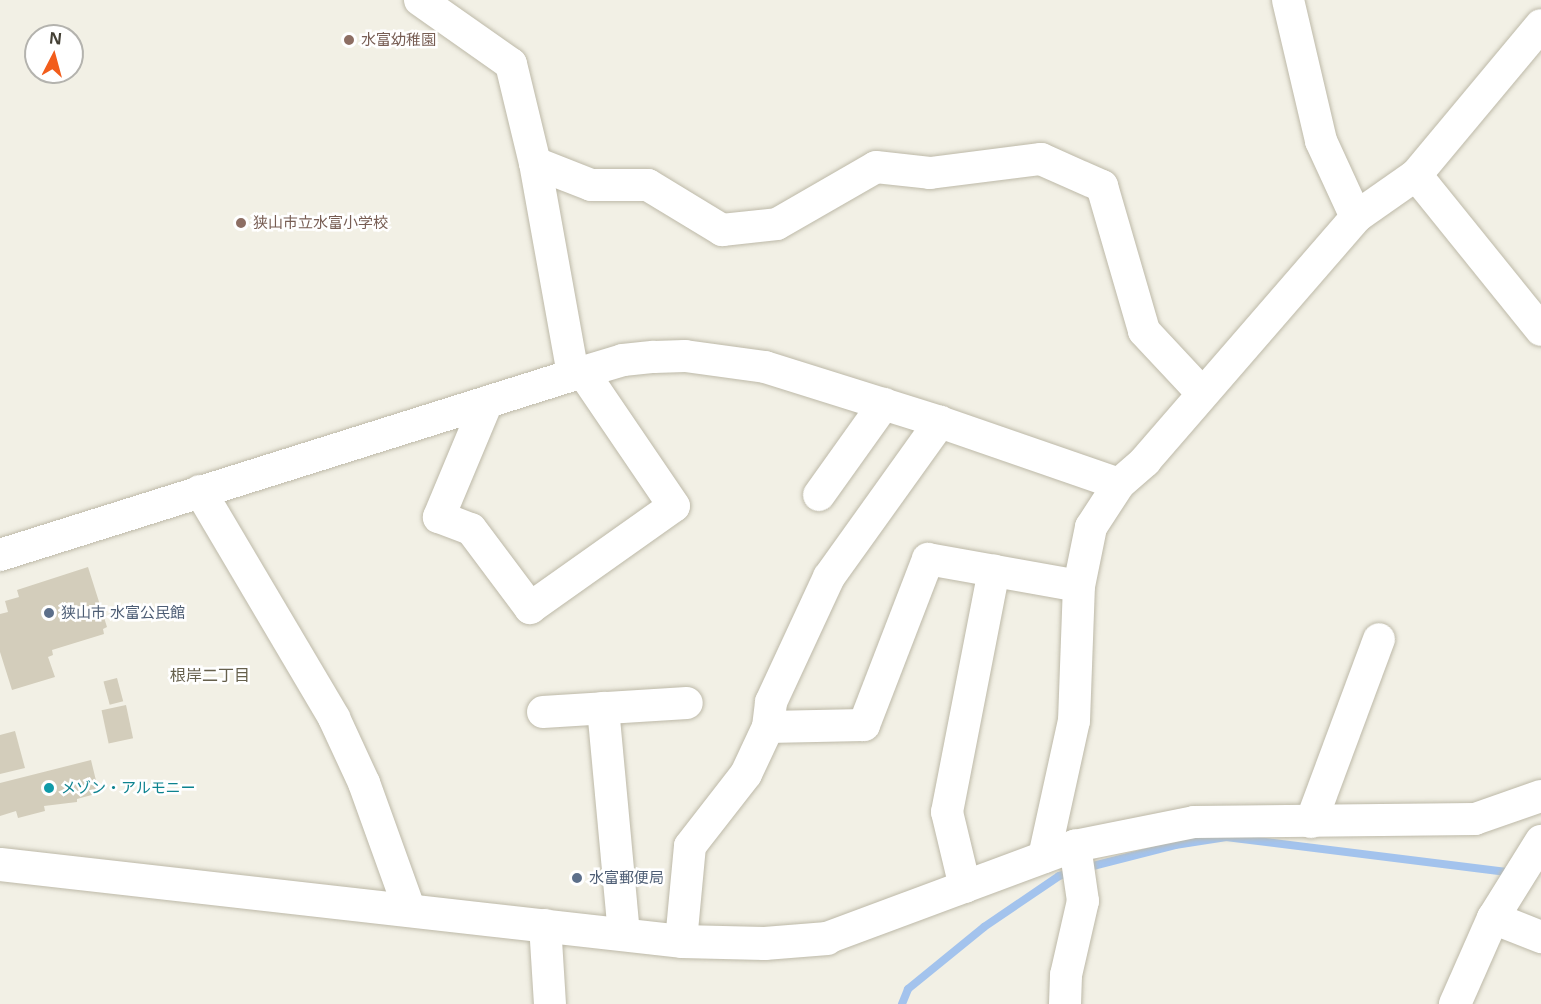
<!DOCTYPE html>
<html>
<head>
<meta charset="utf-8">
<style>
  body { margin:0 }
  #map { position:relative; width:1541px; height:1004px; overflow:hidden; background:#f2f0e5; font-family:"Noto Sans","Noto Sans JP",sans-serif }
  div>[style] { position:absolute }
  .stream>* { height:8px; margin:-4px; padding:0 4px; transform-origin:4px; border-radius:4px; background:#a3c3ed }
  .building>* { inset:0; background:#d3cdbb; transform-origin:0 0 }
  .roads { filter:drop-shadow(0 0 2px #bdb9a8) drop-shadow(0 0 2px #bdb9a8) }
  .minor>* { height:32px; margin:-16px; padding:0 16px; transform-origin:16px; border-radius:16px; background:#fff }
  .tertiary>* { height:33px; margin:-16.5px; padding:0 16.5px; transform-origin:16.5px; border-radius:16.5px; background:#fff }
  .dots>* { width:16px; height:16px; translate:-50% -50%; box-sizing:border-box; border:3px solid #fff; border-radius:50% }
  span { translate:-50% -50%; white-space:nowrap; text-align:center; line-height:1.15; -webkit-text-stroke:5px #fff; paint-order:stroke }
  .education-label { font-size:15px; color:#785e54 }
  .left { translate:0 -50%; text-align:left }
  .service-label { font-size:15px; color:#4e5e75 }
  .culture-label { font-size:15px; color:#0d838f }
  .neighbourhood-label { font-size:16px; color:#66604c }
  .north { position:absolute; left:24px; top:24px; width:60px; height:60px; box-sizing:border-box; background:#fff; border:2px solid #b4b3ae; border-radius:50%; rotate:6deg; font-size:16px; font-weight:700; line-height:24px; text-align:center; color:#444035 }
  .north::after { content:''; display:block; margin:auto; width:21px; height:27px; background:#f25d1c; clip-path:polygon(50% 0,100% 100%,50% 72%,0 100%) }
</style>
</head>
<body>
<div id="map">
  <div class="stream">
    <div style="left:1085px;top:868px;width:93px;rotate:-14.3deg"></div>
    <div style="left:1175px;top:845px;width:52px;rotate:-8.9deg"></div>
    <div style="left:1226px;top:837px;width:289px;rotate:7.1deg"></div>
    <div style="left:902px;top:1004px;width:16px;rotate:-68deg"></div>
    <div style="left:908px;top:989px;width:98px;rotate:-39.2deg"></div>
    <div style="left:984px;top:927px;width:91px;rotate:-34.2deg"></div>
    <div style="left:1059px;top:876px;width:14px;rotate:-17deg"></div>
  </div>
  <div class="building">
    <div style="clip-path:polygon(88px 567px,107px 627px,103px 629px,104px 634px,52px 650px,53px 655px,48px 657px,55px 677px,12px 690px,0 652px,0 614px,8px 612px,5px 601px,19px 597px,17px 590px)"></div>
    <div style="left:117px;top:678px;width:24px;height:14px;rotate:75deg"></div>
    <div style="left:126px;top:705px;width:34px;height:25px;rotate:78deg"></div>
    <div style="clip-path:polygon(15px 731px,25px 768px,0 774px,0 735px)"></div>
    <div style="clip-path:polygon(91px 760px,99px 793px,77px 799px,77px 802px,44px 806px,45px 811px,18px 818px,16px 811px,0 816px,0 783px)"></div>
  </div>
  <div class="roads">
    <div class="minor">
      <div style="left:420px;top:0;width:111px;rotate:35.1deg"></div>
      <div style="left:511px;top:64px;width:102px;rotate:76.4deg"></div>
      <div style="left:535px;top:163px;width:215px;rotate:79.8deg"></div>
      <div style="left:1288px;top:0;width:145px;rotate:76.8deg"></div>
      <div style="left:1321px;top:141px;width:84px;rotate:65.3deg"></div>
      <div style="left:535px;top:163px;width:60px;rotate:21.4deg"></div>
      <div style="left:591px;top:185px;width:57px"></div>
      <div style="left:648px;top:185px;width:87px;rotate:31.3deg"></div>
      <div style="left:722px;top:230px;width:55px;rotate:-6.2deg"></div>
      <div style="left:777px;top:224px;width:114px;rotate:-29.9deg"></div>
      <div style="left:876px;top:167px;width:54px;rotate:6.3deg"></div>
      <div style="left:930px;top:173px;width:112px;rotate:-7.2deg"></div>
      <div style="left:1041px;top:159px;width:67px;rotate:23.9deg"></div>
      <div style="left:1102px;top:186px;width:151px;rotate:73.8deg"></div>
      <div style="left:1144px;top:331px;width:85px;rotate:46.9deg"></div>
      <div style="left:1416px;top:175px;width:199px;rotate:51.1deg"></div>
      <div style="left:487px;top:402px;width:125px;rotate:112.7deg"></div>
      <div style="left:439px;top:517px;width:34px;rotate:21deg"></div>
      <div style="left:471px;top:529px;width:99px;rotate:53.2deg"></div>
      <div style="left:530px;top:608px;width:176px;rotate:-35.3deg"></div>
      <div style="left:674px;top:506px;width:162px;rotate:-124.2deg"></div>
      <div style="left:200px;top:491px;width:264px;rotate:59.4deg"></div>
      <div style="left:334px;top:718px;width:72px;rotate:65.2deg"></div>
      <div style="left:364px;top:783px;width:133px;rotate:70.2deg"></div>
      <div style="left:819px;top:495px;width:112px;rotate:-54.5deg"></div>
      <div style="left:0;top:555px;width:601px;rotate:-17.44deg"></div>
      <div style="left:573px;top:375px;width:52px;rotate:-16.7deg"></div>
      <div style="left:623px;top:360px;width:31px;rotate:-6deg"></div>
      <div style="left:654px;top:357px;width:31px;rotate:-2deg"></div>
      <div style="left:685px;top:356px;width:81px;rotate:7.8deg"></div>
      <div style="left:765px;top:367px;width:183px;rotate:17.4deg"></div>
      <div style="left:940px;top:422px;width:189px;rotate:19.1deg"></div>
      <div style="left:603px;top:708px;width:227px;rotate:84.7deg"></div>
      <div style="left:543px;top:712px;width:144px;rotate:-3.6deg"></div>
      <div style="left:768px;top:727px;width:96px;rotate:-1.2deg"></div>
      <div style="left:864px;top:725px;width:178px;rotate:-68.9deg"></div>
      <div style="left:928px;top:559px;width:153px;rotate:10.1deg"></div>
      <div style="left:1311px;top:822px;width:195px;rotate:-69.6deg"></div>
      <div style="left:1044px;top:857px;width:139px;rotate:-77.6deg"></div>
      <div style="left:1074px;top:721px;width:135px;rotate:-87.9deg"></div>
      <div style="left:1079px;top:586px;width:60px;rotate:-78.5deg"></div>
      <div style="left:1091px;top:527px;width:51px;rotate:-56.9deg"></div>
      <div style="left:1119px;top:484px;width:35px;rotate:-41deg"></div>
      <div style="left:1145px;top:461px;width:323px;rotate:-49.1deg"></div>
      <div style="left:1356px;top:217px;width:73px;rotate:-35deg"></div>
      <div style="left:1416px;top:175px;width:195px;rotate:-50.2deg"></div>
      <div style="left:965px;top:887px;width:77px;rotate:-103.5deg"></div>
      <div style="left:947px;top:812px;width:246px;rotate:-79deg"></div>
      <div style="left:1493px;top:918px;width:52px;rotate:21.6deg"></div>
      <div style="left:545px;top:925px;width:79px;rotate:86.4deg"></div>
      <div style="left:827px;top:938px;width:265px;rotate:-20.4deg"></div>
      <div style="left:1075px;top:846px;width:121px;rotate:-11.4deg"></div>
      <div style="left:1194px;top:822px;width:281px;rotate:-0.6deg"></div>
      <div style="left:1475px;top:819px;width:70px;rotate:-19.2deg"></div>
      <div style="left:681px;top:941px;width:95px;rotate:-84.6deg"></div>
      <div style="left:690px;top:846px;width:91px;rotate:-52.1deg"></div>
      <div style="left:746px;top:774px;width:52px;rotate:-64.9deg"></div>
      <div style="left:768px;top:727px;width:25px;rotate:-83deg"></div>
      <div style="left:771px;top:702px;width:138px;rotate:-65.1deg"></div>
      <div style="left:829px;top:577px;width:191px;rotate:-54.4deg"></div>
      <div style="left:1065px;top:1004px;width:29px;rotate:-88deg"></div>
      <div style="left:1066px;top:975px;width:76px;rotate:-77.1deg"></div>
      <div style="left:1083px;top:901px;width:56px;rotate:-98.3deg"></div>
      <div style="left:1455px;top:1004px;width:94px;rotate:-66.2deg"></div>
      <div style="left:1493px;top:918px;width:91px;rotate:-58.1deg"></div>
    </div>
    <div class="tertiary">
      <div style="left:0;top:864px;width:685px;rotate:6.45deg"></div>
      <div style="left:681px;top:941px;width:83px;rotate:1.4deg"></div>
      <div style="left:764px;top:943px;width:63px;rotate:-4.5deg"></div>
    </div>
  </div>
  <div class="dots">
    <div style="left:349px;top:40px;background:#8d6e63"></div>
    <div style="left:241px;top:223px;background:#8d6e63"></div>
    <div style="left:49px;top:613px;background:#5c6f8a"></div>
    <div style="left:49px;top:788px;background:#0f9aa8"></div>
    <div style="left:577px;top:878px;background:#5c6f8a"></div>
  </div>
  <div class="education-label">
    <span class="left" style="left:361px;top:40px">水富幼稚園</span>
    <span class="left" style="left:253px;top:223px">狭山市立水富小学校</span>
  </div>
  <div class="service-label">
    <span class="left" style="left:61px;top:613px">狭山市 水富公民館</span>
    <span class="left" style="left:589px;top:878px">水富郵便局</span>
  </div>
  <div class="culture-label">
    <span class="left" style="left:61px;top:788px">メゾン・アルモニー</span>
  </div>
  <div class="neighbourhood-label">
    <span style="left:210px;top:675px">根岸二丁目</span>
  </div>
  <div class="north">N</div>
</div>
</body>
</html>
